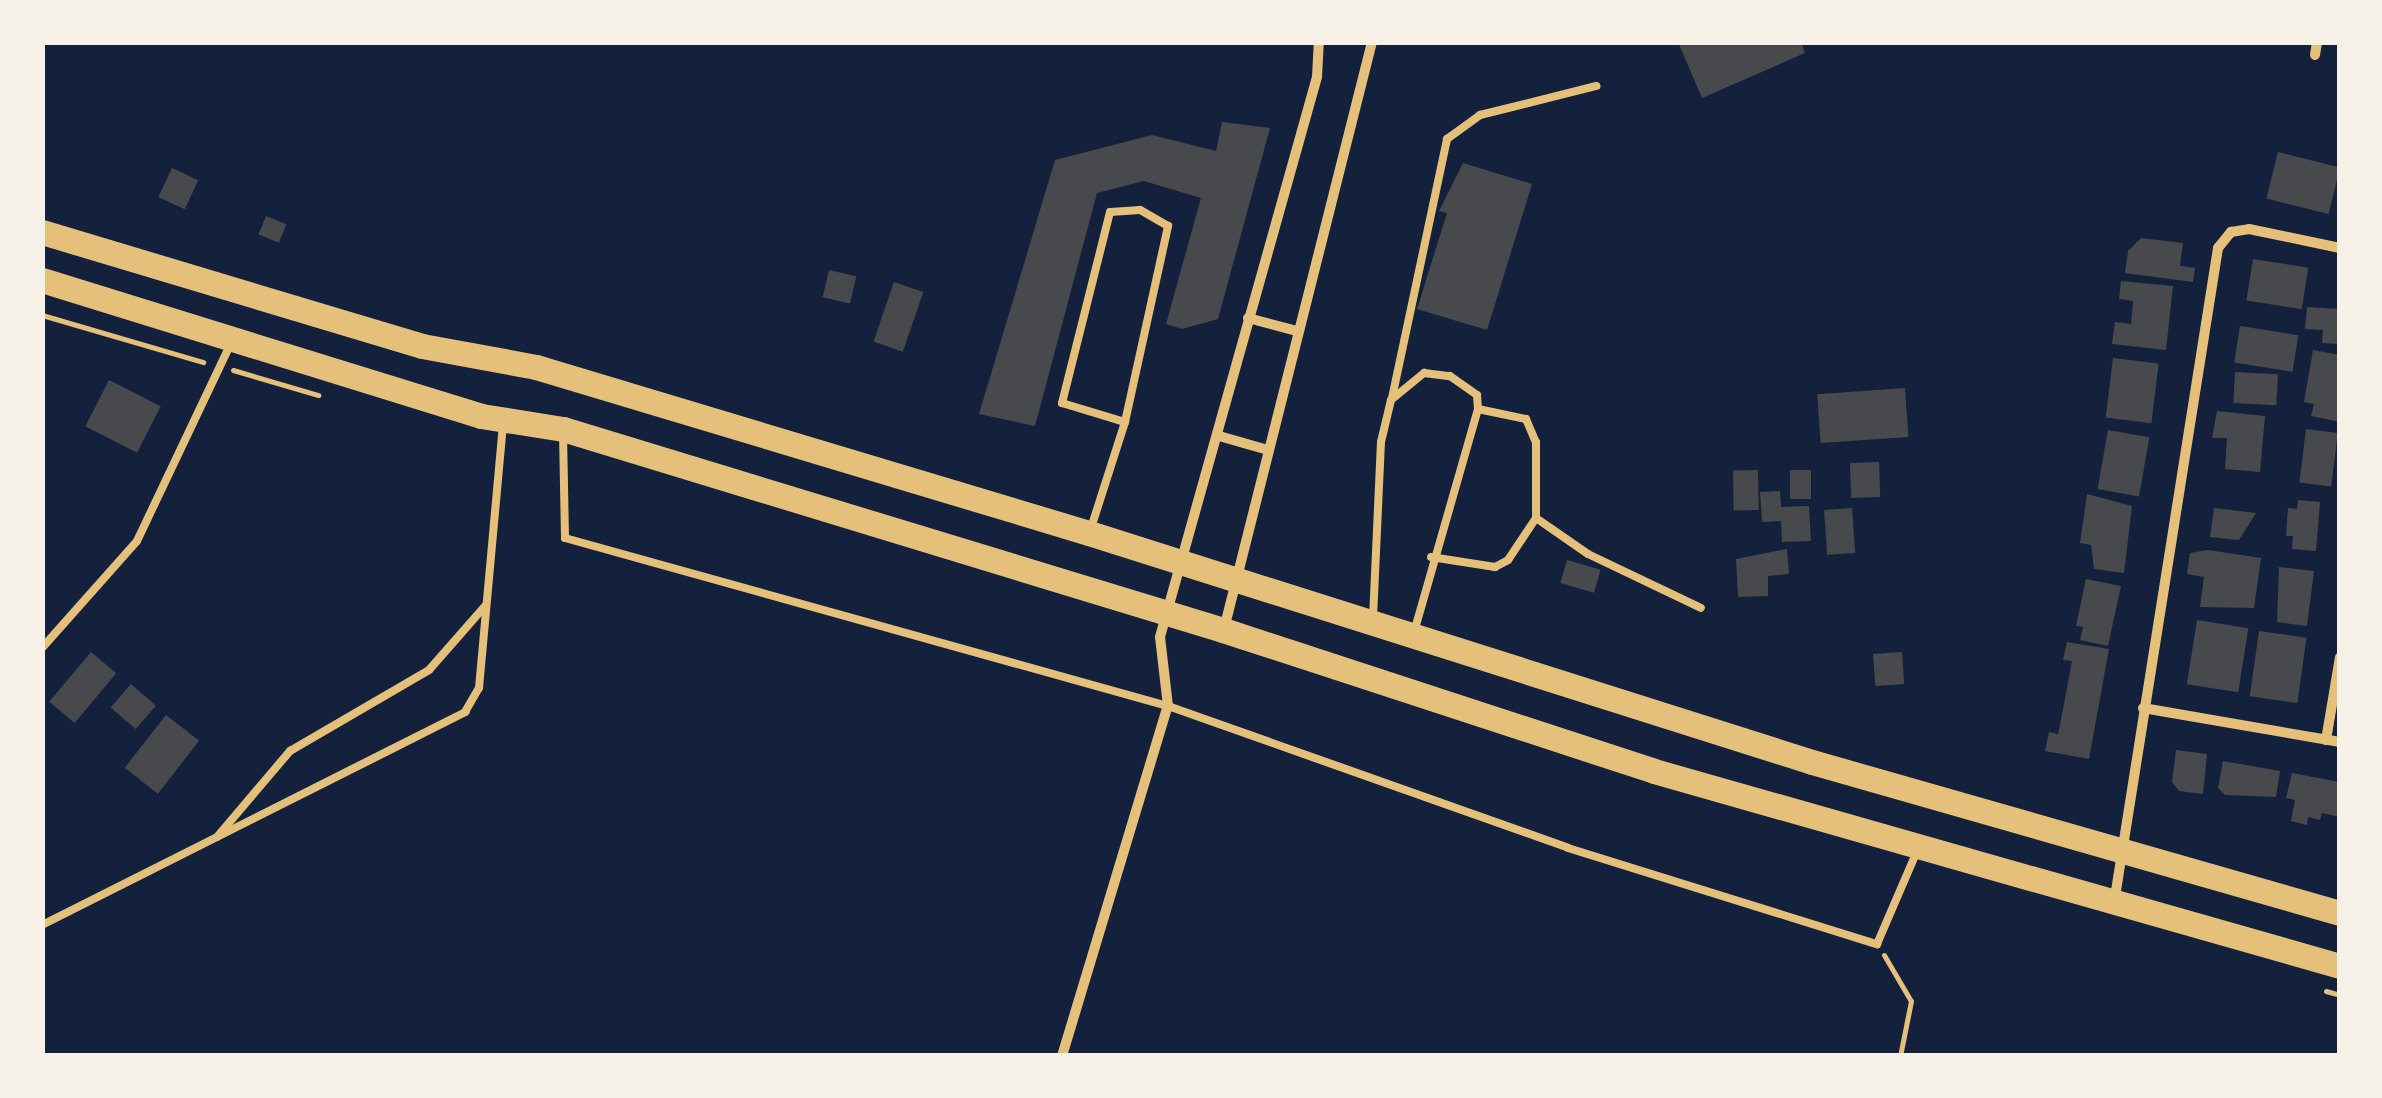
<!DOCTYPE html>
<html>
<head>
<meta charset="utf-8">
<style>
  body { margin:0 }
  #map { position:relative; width:2382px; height:1098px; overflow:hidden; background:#14213d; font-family:Poppins,sans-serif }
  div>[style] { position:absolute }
  .building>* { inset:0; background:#48494c; transform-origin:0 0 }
  .path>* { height:5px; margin:-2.5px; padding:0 2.5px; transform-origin:2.5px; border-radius:2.5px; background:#e5c07b }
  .service>* { height:8px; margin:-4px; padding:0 4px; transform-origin:4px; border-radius:4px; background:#e5c07b }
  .minor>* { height:10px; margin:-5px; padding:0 5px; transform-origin:5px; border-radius:5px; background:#e5c07b }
  .trunk>* { height:25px; margin:-12.5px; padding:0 12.5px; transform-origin:12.5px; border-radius:12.5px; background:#e5c07b }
  span { translate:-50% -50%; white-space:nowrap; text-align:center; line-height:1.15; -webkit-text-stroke:8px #f6f1e7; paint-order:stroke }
  .frame { position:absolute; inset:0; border:45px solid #f6f1e7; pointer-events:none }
</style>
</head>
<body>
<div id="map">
  <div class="building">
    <div style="clip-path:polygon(1678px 42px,1801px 42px,1805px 53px,1702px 98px)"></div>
    <div style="clip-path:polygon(1222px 122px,1270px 128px,1218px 319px,1182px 329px,1166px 324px,1201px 198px,1144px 181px,1097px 193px,1035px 426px,979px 414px,1055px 160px,1152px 135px,1216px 151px)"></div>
    <div style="left:2278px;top:152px;width:64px;height:48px;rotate:14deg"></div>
    <div style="clip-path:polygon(1463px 163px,1532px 184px,1487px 330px,1417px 309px,1447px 213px,1439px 211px)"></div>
    <div style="left:172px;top:168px;width:29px;height:32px;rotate:25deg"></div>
    <div style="left:266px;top:216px;width:22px;height:20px;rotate:22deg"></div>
    <div style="clip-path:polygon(2141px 238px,2183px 243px,2180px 266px,2195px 268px,2193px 282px,2125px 273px,2128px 251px)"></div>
    <div style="left:2253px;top:259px;width:56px;height:42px;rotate:9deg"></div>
    <div style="left:829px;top:270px;width:28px;height:28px;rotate:13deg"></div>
    <div style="clip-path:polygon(2121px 281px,2173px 286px,2166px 350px,2112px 344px,2115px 322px,2131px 324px,2133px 301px,2119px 299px)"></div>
    <div style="left:894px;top:282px;width:31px;height:63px;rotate:19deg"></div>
    <div style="clip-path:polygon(2307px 307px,2340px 309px,2340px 344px,2322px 343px,2323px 330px,2305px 329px)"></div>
    <div style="left:2240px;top:326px;width:59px;height:37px;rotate:9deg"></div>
    <div style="clip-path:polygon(2313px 350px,2340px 355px,2340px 422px,2311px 416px,2314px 404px,2304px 402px)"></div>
    <div style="left:2113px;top:358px;width:46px;height:60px;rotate:7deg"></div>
    <div style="left:2235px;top:372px;width:43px;height:31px;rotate:3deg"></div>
    <div style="left:109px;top:380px;width:58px;height:52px;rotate:27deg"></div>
    <div style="left:1905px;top:388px;width:49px;height:88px;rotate:86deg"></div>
    <div style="clip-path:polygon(2217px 411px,2265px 416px,2260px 472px,2225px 469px,2227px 438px,2212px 438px)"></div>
    <div style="left:2306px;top:429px;width:32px;height:54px;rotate:7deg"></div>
    <div style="left:2108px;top:430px;width:42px;height:60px;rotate:10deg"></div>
    <div style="left:1879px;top:462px;width:35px;height:29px;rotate:88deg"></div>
    <div style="left:1758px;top:470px;width:40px;height:25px;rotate:89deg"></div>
    <div style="left:1790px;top:470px;width:21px;height:29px"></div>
    <div style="clip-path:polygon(1780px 491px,1781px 507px,1809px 506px,1811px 541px,1782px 542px,1781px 521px,1762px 522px,1760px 492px)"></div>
    <div style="clip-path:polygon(2087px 494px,2132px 506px,2124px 573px,2094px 569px,2091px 545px,2080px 543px)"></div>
    <div style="clip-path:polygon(2298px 500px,2320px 502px,2316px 551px,2292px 549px,2293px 536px,2286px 536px,2288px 508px,2297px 509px)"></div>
    <div style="left:1852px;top:508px;width:45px;height:28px;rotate:86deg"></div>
    <div style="clip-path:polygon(2214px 508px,2256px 513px,2239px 540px,2210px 537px)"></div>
    <div style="clip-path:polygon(1787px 549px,1789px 574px,1768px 576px,1768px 596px,1738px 597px,1736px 559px)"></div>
    <div style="clip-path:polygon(2208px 550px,2261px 558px,2254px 608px,2200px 607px,2204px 577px,2187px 574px,2190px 553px)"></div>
    <div style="left:1567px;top:560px;width:35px;height:24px;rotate:16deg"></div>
    <div style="clip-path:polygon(2279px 567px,2314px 571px,2307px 626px,2277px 622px)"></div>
    <div style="clip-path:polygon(2086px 579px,2121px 586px,2108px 646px,2080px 640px,2083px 627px,2076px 626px)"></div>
    <div style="left:2197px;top:620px;width:52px;height:65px;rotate:9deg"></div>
    <div style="left:2259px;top:631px;width:48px;height:66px;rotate:8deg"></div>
    <div style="clip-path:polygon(2067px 642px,2109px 649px,2089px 759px,2045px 751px,2049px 732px,2058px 734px,2060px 725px,2072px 661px,2063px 660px)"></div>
    <div style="left:91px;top:652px;width:33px;height:65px;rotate:40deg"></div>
    <div style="left:1902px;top:652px;width:32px;height:29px;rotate:86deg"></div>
    <div style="left:131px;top:684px;width:33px;height:31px;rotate:41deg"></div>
    <div style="left:166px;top:715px;width:42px;height:67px;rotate:38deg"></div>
    <div style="clip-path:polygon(2176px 750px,2207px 754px,2203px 794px,2179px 791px,2172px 782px)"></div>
    <div style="clip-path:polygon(2223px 761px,2280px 771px,2276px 797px,2225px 795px,2218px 788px)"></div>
    <div style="clip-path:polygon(2292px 773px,2340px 782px,2340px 817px,2322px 813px,2320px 820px,2308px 817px,2307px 825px,2291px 821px,2295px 800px,2286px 798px)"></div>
  </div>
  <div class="path">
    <div style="left:42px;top:315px;width:168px;rotate:16.3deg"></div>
    <div style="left:233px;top:370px;width:89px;rotate:16.4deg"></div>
    <div style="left:1884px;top:955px;width:53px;rotate:59.6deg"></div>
    <div style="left:1911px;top:1001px;width:56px;rotate:101.3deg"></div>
    <div style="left:2326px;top:991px;width:15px;rotate:16deg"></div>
  </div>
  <div class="service">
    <div style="left:1392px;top:398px;width:265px;rotate:-78deg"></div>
    <div style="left:1447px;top:139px;width:41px;rotate:-36deg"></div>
    <div style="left:1480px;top:115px;width:120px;rotate:-14deg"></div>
    <div style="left:1478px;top:409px;width:49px;rotate:11.8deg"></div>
    <div style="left:1526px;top:419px;width:25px;rotate:67deg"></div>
    <div style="left:1536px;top:442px;width:76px;rotate:90deg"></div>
    <div style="left:1536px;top:518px;width:63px;rotate:34.7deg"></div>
    <div style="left:1588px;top:554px;width:125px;rotate:25.5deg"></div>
    <div style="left:563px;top:433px;width:105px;rotate:88.9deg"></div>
    <div style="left:565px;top:538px;width:626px;rotate:15.57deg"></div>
    <div style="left:1168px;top:706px;width:424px;rotate:19.5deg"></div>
    <div style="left:1568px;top:848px;width:324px;rotate:17.3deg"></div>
    <div style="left:1877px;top:944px;width:101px;rotate:-66.7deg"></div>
    <div style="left:1091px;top:528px;width:111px;rotate:-72.2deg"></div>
    <div style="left:1125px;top:422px;width:201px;rotate:-77.6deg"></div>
    <div style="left:1168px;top:226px;width:32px;rotate:-150deg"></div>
    <div style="left:1140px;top:210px;width:30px;rotate:176deg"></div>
    <div style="left:1110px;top:212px;width:197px;rotate:104.1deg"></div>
    <div style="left:1062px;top:403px;width:66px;rotate:16.8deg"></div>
    <div style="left:1431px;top:557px;width:65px;rotate:8.9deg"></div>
    <div style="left:1495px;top:567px;width:15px;rotate:-28deg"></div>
    <div style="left:1508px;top:560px;width:50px;rotate:-56.3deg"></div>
    <div style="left:1373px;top:618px;width:176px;rotate:-87.4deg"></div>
    <div style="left:1381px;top:442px;width:43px;rotate:-76.6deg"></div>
    <div style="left:1391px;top:400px;width:43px;rotate:-39.3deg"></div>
    <div style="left:1424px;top:373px;width:26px;rotate:7deg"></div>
    <div style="left:1450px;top:376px;width:33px;rotate:35deg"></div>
    <div style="left:1477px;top:395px;width:14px;rotate:86deg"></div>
    <div style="left:1478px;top:409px;width:229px;rotate:106deg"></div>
    <div style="left:42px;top:648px;width:143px;rotate:-48.4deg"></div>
    <div style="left:137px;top:541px;width:217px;rotate:-64.6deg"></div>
    <div style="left:217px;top:837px;width:113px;rotate:-49.7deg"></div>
    <div style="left:290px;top:751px;width:161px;rotate:-30.2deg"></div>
    <div style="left:429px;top:670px;width:86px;rotate:-48.8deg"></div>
    <div style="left:42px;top:925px;width:474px;rotate:-26.7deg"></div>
    <div style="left:465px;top:712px;width:28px;rotate:-60deg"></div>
    <div style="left:479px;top:688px;width:264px;rotate:-84.8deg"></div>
  </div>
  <div class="minor">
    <div style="left:2315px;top:55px;width:13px;rotate:-81deg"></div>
    <div style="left:1248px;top:318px;width:51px;rotate:14.9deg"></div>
    <div style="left:1219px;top:436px;width:51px;rotate:15.9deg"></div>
    <div style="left:1224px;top:629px;width:605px;rotate:-75.85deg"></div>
    <div style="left:2143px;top:708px;width:200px;rotate:9.8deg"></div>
    <div style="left:2326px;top:740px;width:84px;rotate:-80.4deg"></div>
    <div style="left:2115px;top:897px;width:657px;rotate:-80.98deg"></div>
    <div style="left:2218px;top:248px;width:21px;rotate:-51deg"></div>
    <div style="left:2231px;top:232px;width:18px;rotate:-9deg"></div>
    <div style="left:2249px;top:229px;width:93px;rotate:11.8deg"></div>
    <div style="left:1062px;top:1056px;width:366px;rotate:-73.2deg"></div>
    <div style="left:1168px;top:706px;width:69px;rotate:-96.6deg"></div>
    <div style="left:1160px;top:637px;width:582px;rotate:-74.34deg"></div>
    <div style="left:1317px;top:77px;width:35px;rotate:-87deg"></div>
  </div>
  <div class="trunk">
    <div style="left:42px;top:232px;width:397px;rotate:16.7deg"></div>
    <div style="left:422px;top:346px;width:116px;rotate:10.4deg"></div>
    <div style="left:536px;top:367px;width:577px;rotate:16.71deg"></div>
    <div style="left:1089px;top:533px;width:758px;rotate:17.57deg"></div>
    <div style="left:1812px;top:762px;width:549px;rotate:15.96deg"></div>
    <div style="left:42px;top:280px;width:460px;rotate:17.2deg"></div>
    <div style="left:481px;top:416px;width:83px;rotate:9deg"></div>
    <div style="left:563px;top:429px;width:690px;rotate:16.94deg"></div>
    <div style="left:1223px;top:630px;width:453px;rotate:18.1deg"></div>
    <div style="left:1654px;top:771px;width:713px;rotate:15.87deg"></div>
  </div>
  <div class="frame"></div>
</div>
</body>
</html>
